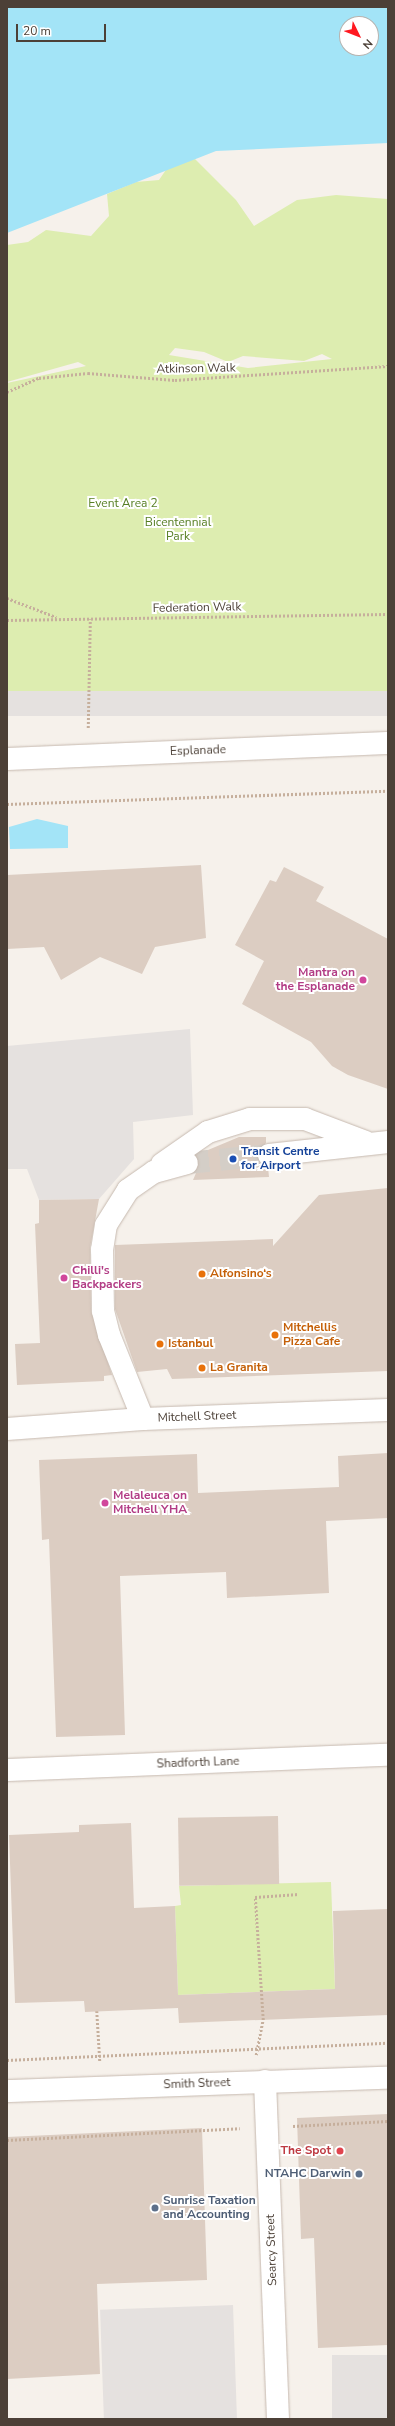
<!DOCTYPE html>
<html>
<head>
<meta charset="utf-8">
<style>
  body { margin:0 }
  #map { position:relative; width:395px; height:2426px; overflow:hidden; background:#f6f1eb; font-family:"Nunito Sans",sans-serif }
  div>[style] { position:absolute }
  .green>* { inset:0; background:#ddedb0 }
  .parking>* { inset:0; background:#e5e1df; transform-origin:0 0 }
  .water>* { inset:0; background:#a3e4f7 }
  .building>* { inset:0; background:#dccdc2; transform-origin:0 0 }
  .minor-tunnel>* { height:22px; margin-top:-11px; transform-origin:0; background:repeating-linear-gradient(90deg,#d4cec7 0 22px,transparent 0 33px) }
  .path>* { height:2.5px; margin-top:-1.25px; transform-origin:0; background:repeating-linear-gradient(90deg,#c6af9c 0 2px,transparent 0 4px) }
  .roads { filter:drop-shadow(0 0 1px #c6b9af) drop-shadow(0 0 1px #c6b9af) }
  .minor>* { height:22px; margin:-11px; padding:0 11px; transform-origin:11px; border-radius:11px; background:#fff }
  .dots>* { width:11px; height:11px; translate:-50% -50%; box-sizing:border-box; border:2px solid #fff; border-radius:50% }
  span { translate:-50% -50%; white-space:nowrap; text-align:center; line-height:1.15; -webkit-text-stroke:4px #fff; paint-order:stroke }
  .street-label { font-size:12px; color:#4c4037 }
  .park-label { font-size:12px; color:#567e23 }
  .hotel-label { font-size:12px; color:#b23c85; font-weight:700 }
  .right { translate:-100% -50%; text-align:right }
  .left { translate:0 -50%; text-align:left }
  .transit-label { font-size:12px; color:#164399; font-weight:700 }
  .food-label { font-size:12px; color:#c56008; font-weight:700 }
  .health-label { font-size:12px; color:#be3a42; font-weight:700 }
  .service-label { font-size:12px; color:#4e5e75; font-weight:700 }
  .frame { position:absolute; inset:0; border:8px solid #4c4037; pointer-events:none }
  .north { position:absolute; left:339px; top:16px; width:40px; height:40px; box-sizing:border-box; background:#fff; border:1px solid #b7b3af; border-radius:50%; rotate:133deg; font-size:11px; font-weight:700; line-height:16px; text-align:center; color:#4c4037 }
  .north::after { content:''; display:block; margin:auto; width:14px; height:18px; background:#ff1921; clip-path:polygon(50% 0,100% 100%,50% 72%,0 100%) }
  .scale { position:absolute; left:16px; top:24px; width:90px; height:18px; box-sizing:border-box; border:2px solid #4c4037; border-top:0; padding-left:5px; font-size:12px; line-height:14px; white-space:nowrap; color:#4c4037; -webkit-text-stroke:3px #fff; paint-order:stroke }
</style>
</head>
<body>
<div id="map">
  <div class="green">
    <div style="clip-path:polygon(evenodd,195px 159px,236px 200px,254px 226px,297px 200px,336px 195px,388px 199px,388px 693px,7px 708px,7px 383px,86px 366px,78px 362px,7px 382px,7px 245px,28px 242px,46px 230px,91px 236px,109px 216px,107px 194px,136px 182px,159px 180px,170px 164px,195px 159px,175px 348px,204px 352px,228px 362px,243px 356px,304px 361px,322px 354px,332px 359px,248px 368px,169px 355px,175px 348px)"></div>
    <div style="clip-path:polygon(331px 1882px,335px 1989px,178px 1995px,175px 1906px,181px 1905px,179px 1886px)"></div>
  </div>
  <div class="parking">
    <div style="left:388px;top:691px;width:25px;height:381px;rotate:90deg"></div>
    <div style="clip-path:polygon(190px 1029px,193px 1115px,133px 1122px,134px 1159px,99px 1199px,39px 1200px,27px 1169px,7px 1169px,7px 1046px)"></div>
    <div style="left:233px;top:2305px;width:114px;height:133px;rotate:88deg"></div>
    <div style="left:388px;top:2355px;width:64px;height:56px;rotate:90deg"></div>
  </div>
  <div class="water">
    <div style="clip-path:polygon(evenodd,7px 7px,388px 7px,388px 143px,216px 151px,7px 233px,7px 7px,347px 24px,371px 24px,371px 48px,347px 48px,347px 24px)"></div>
    <div style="clip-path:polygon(37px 819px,68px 826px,68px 848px,10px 849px,9px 827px)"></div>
  </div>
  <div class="building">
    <div style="clip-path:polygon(201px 865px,206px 938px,155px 947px,142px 974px,100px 957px,61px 980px,44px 947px,7px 949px,7px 875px)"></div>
    <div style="clip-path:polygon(284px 867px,324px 887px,316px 901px,388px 939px,388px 1089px,348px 1075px,332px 1066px,311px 1042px,242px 1004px,264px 961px,235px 945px,270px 880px,276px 882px)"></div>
    <div style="clip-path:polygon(239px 1137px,266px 1137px,266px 1143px,258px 1150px,257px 1156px,259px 1163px,268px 1167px,269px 1177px,193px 1180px,199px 1166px,196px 1155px)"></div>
    <div style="clip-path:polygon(388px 1188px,388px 1371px,172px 1379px,167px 1369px,137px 1372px,115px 1309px,115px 1245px,273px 1239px,273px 1246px,319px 1195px)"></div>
    <div style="clip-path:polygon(99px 1199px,90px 1248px,91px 1311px,112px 1375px,104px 1376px,104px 1381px,17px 1385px,15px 1344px,40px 1343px,35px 1224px,39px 1223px,39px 1200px)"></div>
    <div style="clip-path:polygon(388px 1453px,388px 1518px,326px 1521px,329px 1593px,227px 1598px,226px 1572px,120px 1576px,125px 1735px,56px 1737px,49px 1539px,42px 1540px,39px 1460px,197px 1454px,198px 1493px,339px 1487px,338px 1456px)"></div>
    <div style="left:278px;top:1816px;width:68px;height:100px;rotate:89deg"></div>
    <div style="clip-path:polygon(131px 1823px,134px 1908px,175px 1906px,178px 1995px,335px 1989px,333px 1911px,388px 1909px,388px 2015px,179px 2023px,178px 2008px,85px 2012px,84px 2001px,15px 2003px,9px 1835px,79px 1832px,79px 1825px)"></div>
    <div style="clip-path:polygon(388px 2114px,388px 2345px,318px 2348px,314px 2238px,301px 2239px,297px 2118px)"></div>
    <div style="clip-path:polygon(202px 2128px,207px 2280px,97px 2284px,100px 2374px,7px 2379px,7px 2137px)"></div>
  </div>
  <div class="minor-tunnel">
    <div style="left:187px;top:1163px;width:82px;rotate:-5.6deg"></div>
  </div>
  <div class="path">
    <div style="left:7px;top:392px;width:35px;rotate:-24deg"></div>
    <div style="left:39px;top:378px;width:49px;rotate:-5.8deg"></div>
    <div style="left:88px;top:373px;width:87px;rotate:4.6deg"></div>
    <div style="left:175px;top:380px;width:213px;rotate:-3.8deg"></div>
    <div style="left:7px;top:598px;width:53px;rotate:21.2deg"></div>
    <div style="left:7px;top:620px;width:381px;rotate:-0.9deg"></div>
    <div style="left:88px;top:728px;width:109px;rotate:-88.9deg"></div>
    <div style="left:7px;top:804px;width:381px;rotate:-2deg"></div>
    <div style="left:97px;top:2011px;width:51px;rotate:86.6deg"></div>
    <div style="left:256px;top:2055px;width:36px;rotate:-79deg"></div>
    <div style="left:263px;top:2020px;width:123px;rotate:-93.7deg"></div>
    <div style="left:255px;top:1897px;width:44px;rotate:-3.9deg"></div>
    <div style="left:7px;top:2060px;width:381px;rotate:-2.6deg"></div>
    <div style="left:293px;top:2126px;width:95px;rotate:-3deg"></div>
    <div style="left:7px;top:2140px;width:233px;rotate:-2.9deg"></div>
  </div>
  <div class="roads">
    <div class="minor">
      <div style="left:7px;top:759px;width:381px;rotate:-2.4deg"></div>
      <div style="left:269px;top:1155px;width:120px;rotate:-6.2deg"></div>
      <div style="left:162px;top:1164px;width:56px;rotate:-34.8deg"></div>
      <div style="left:208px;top:1132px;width:44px;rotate:-17.2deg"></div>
      <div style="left:250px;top:1119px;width:55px"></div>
      <div style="left:305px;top:1119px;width:65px;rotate:20.7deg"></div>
      <div style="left:143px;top:1419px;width:91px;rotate:-112deg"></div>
      <div style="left:109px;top:1335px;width:25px;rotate:-104deg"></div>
      <div style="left:103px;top:1311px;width:61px;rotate:-90.9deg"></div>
      <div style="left:102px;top:1250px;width:25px;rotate:-81deg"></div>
      <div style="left:106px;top:1225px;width:41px;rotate:-57.8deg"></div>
      <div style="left:128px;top:1190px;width:32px;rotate:-35deg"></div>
      <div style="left:154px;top:1172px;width:34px;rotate:-15deg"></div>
      <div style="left:7px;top:1429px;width:136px;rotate:-4.2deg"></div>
      <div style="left:143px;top:1419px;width:245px;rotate:-2.1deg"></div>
      <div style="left:7px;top:1770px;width:381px;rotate:-2.3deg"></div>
      <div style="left:265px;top:2081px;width:338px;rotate:87.8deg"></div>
      <div style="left:7px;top:2091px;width:381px;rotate:-2deg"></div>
    </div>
  </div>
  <div class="dots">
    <div style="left:363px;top:980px;background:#d1479c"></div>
    <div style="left:233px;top:1159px;background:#1a4fb4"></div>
    <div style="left:202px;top:1274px;background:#e8710a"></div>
    <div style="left:64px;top:1278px;background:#d1479c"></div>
    <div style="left:275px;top:1335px;background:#e8710a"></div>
    <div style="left:160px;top:1344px;background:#e8710a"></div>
    <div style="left:202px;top:1368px;background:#e8710a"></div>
    <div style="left:105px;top:1503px;background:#d1479c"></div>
    <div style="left:340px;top:2151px;background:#e0444e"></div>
    <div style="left:359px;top:2174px;background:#5c6f8a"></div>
    <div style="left:155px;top:2208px;background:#5c6f8a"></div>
  </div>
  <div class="street-label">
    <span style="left:196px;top:369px;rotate:-1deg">Atkinson Walk</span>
    <span style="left:197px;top:608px;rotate:-1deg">Federation Walk</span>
    <span style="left:198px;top:751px;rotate:-2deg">Esplanade</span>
    <span style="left:197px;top:1417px;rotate:-2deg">Mitchell Street</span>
    <span style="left:198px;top:1763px;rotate:-2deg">Shadforth Lane</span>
    <span style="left:197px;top:2084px;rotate:-2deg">Smith Street</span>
    <span style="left:272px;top:2250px;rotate:-92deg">Searcy Street</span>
  </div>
  <div class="park-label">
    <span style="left:123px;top:504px">Event Area 2</span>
    <span style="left:178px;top:530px">Bicentennial<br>Park</span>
  </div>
  <div class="hotel-label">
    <span class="right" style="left:355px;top:980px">Mantra on<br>the Esplanade</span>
    <span class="left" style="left:72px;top:1278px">Chilli's<br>Backpackers</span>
    <span class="left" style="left:113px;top:1503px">Melaleuca on<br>Mitchell YHA</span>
  </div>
  <div class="transit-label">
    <span class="left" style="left:241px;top:1159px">Transit Centre<br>for Airport</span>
  </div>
  <div class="food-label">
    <span class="left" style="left:210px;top:1274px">Alfonsino‘s</span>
    <span class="left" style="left:283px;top:1335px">Mitchellis<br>Pizza Cafe</span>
    <span class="left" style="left:168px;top:1344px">Istanbul</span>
    <span class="left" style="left:210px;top:1368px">La Granita</span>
  </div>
  <div class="health-label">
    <span class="right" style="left:331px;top:2151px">The Spot</span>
  </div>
  <div class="service-label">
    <span class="right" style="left:351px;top:2174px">NTAHC Darwin</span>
    <span class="left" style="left:163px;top:2208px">Sunrise Taxation<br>and Accounting</span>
  </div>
  <div class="frame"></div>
  <div class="north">N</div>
  <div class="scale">20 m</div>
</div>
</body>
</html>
